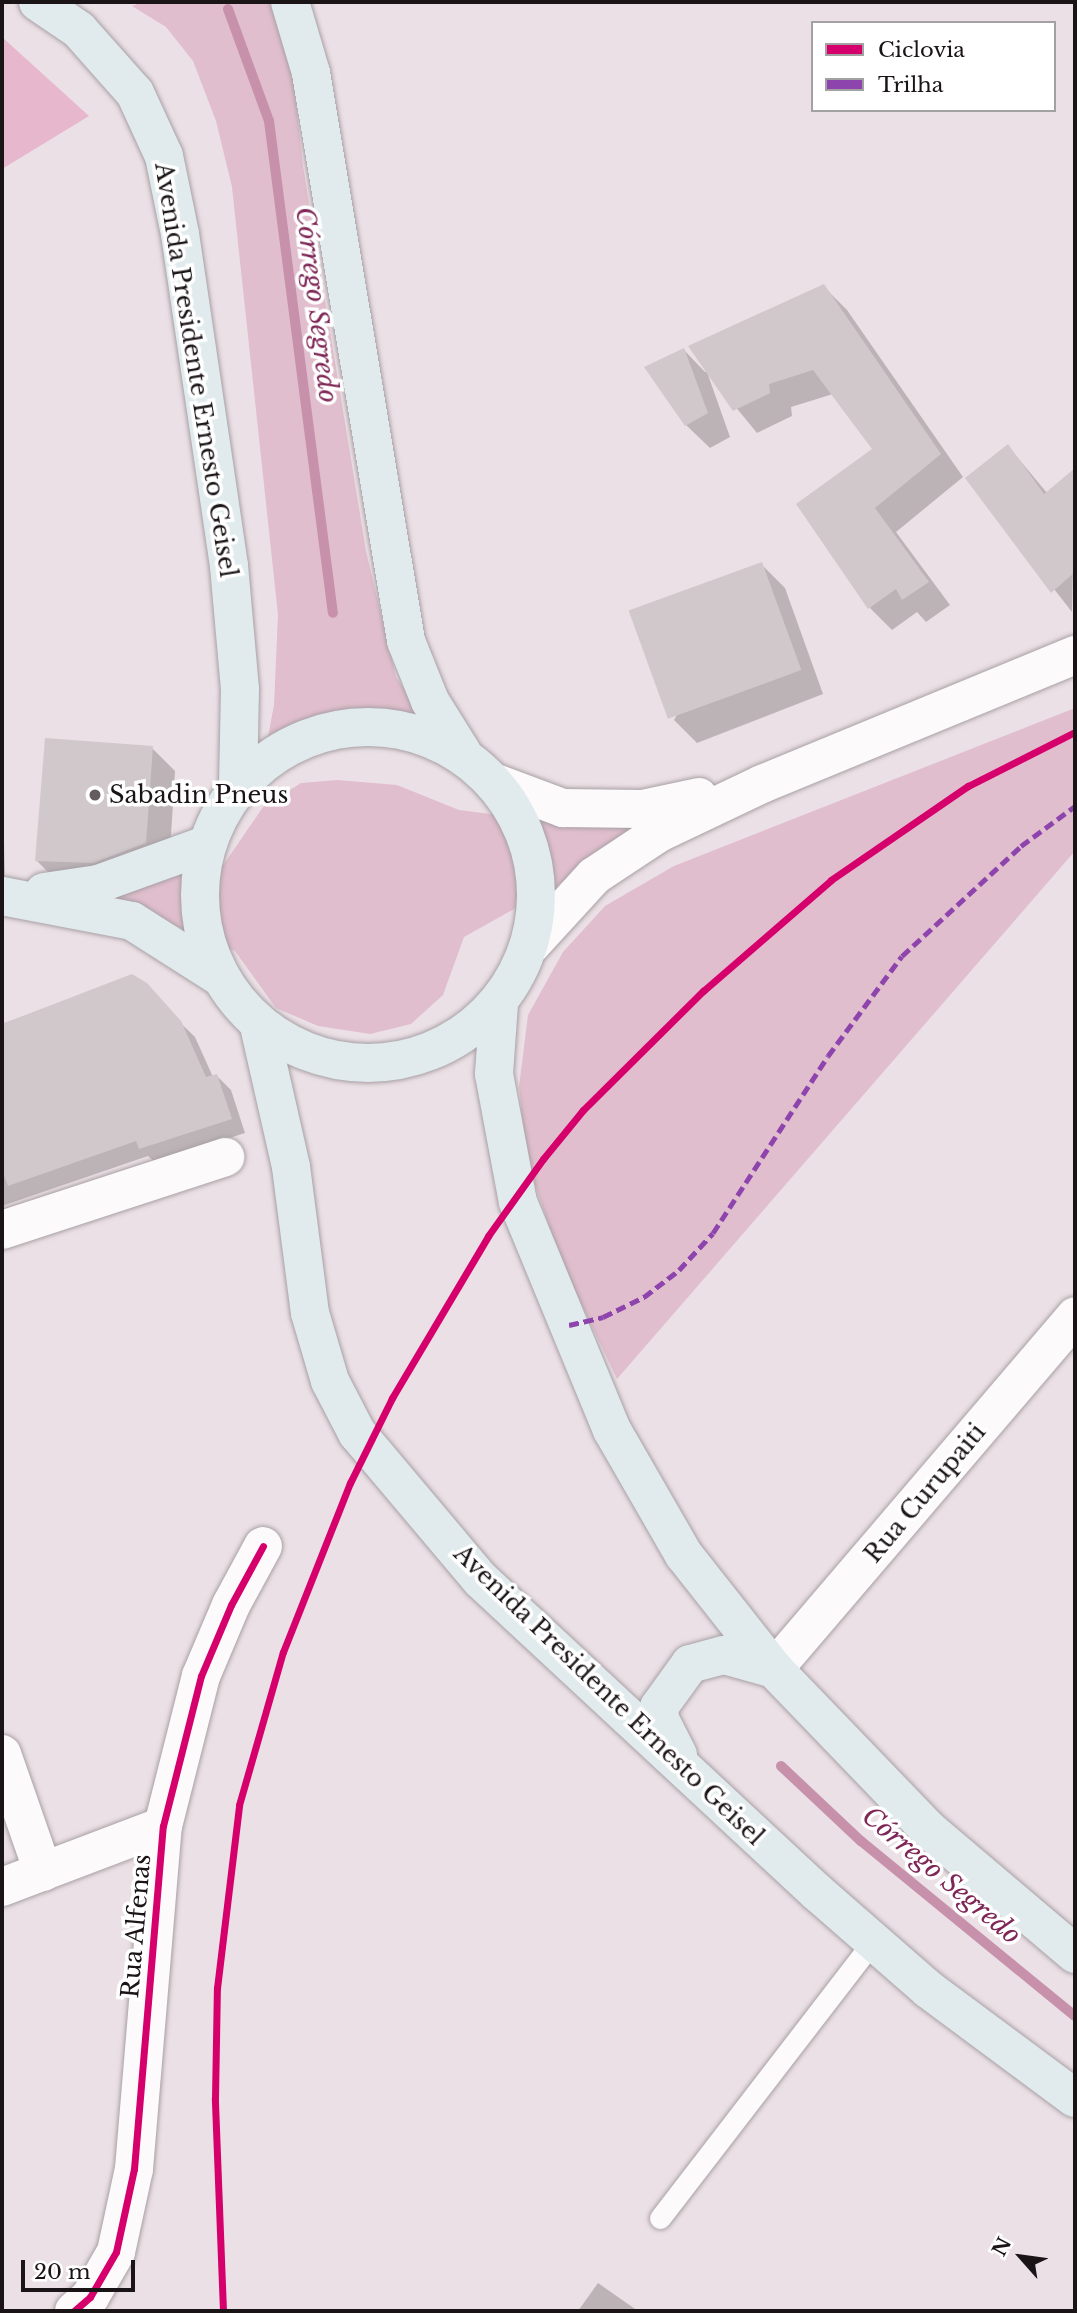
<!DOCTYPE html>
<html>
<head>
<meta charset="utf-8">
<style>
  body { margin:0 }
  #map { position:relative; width:1077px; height:2313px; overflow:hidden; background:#ebe0e5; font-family:"Libre Baskerville",serif }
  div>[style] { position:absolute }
  .green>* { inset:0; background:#e1becd }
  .forest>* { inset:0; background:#e6b7cd }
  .shadow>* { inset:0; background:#0003 }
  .stream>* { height:10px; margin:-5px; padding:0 5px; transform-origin:5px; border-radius:5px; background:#c791ab }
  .building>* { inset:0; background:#d1c8cb; transform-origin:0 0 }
  .roads { filter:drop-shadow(0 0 2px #a8a0a4) drop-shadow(0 0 2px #a8a0a4) }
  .lane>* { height:21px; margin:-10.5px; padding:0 10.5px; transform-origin:10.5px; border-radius:10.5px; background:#fcfafb }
  .street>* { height:38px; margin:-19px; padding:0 19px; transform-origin:19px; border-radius:19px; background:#fcfafb }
  .secondary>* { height:38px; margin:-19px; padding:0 19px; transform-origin:19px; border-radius:19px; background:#fcfafb }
  .primary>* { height:38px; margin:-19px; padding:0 19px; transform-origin:19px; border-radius:19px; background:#e1ebed }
  .primary>.ring { margin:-19px; padding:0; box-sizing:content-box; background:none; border:38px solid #e1ebed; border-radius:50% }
  .quiet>* { height:5px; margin-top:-2.5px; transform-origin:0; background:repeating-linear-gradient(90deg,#8e44ad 0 10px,transparent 0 15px) }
  .cycleway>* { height:7px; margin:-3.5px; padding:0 3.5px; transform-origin:3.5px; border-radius:3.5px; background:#d6006c }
  .dots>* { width:19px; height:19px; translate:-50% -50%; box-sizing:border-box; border:4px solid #fff; border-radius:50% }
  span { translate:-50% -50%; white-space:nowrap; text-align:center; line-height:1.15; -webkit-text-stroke:7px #fff; paint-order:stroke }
  .street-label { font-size:24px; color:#1b1417 }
  .poi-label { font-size:24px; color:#1b1417 }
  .left { translate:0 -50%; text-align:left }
  .water-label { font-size:26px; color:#7e2656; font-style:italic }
  .frame { position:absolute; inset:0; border:4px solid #1b1417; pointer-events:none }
  .legend { position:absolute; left:811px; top:21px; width:245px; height:91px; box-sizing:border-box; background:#fff; border:2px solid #a4a1a2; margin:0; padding:9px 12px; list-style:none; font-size:21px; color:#1b1417 }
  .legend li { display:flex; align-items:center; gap:14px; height:35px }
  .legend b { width:35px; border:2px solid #a4a1a2 }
  .north { position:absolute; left:986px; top:2222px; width:70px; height:70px; -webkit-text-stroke:5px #fff; paint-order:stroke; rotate:298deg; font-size:19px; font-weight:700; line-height:28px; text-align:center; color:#1b1417 }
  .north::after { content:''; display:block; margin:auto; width:24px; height:32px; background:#1b1417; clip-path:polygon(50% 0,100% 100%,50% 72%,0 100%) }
  .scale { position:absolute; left:21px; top:2260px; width:114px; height:32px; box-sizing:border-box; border:4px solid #1b1417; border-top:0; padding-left:9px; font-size:21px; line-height:24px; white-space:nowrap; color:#1b1417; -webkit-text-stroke:5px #fff; paint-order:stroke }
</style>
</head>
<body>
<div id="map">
  <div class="green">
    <div style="clip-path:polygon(143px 2px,273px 2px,293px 77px,303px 166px,366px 551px,396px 677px,430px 727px,410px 716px,361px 709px,297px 723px,266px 748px,274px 705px,278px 615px,232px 187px,216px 121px,193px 61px,166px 27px,132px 6px)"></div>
    <div style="clip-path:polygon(1075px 708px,1075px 851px,617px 1379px,560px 1259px,527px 1160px,519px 1087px,528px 1015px,563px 952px,605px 906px,674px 866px)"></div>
    <div style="clip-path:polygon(337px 780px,397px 785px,459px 810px,561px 823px,699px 806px,464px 937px,443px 995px,411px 1024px,370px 1034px,318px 1026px,276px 1008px,235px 951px,97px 892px,224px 864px,263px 807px,301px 783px)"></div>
  </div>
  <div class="forest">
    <div style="clip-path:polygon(2px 37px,89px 116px,2px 169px)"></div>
  </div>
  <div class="shadow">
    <div style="clip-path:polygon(824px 287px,847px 310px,963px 477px,896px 532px,950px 605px,926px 622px,917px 612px,892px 630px,870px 608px,874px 450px,833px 394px,791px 407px,792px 416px,757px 433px,707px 372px,730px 437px,710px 448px,686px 425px,684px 350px,705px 372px)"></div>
    <div style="clip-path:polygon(1008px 446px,1047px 493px,1075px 470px,1072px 612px,968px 479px)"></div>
    <div style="clip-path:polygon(761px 564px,785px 588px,823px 694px,697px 743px,674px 720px)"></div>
    <div style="clip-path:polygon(152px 748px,175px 771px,169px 867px,60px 884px,37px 861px)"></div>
    <div style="clip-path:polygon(2px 771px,5px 878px,2px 878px)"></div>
    <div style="clip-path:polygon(132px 976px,195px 1037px,213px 1077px,217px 1076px,231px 1090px,245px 1133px,155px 1162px,148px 1156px,2px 1206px,2px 1024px)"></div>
    <div style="clip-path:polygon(598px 2283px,638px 2311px,578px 2311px)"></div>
  </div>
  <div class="stream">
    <div style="left:228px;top:9px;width:119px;rotate:69.9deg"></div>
    <div style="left:269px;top:121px;width:496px;rotate:82.6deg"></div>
    <div style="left:781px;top:1766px;width:110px;rotate:43.2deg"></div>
    <div style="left:861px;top:1841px;width:276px;rotate:39.3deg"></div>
  </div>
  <div class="building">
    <div style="clip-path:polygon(824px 284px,941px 454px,875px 508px,929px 582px,902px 600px,896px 589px,868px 609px,796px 504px,872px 449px,813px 370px,769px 384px,770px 393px,733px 411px,688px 346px)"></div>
    <div style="clip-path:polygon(684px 348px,708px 413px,685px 426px,644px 367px)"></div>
    <div style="clip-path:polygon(1008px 444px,1044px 494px,1075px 468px,1075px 572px,1051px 593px,965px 478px)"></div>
    <div style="left:762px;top:562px;width:115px;height:142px;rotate:70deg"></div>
    <div style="clip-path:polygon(45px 738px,153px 746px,146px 843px,93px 863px,35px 861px)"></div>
    <div style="clip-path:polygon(132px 974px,147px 983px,181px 1021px,206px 1077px,217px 1074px,232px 1119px,139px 1149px,136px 1141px,8px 1186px,2px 1170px,2px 1024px)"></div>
  </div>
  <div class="roads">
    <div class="lane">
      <div style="left:660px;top:2218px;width:349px;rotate:-52.4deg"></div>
    </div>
    <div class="street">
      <div style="left:2px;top:1230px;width:235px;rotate:-18.1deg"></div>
      <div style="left:774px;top:1669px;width:464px;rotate:-49.5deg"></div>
      <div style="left:2px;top:1754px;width:125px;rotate:70.8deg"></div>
      <div style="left:2px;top:1887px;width:172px;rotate:-20.8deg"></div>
      <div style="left:74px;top:2311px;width:21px;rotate:-41deg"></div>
      <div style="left:90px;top:2297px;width:52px;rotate:-60deg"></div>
      <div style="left:116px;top:2252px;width:85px;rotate:-77.8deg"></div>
      <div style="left:134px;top:2169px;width:344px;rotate:-85.2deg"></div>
      <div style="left:163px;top:1826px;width:155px;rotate:-75.8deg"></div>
      <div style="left:201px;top:1676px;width:77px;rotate:-67.1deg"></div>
      <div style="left:231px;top:1605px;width:67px;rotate:-61.5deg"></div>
    </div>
    <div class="secondary">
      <div style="left:496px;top:783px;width:72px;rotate:20.5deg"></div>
      <div style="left:563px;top:808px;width:79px;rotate:0.7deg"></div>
      <div style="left:642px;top:809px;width:58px;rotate:-11.9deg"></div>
      <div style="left:531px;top:945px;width:93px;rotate:-47.6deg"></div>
      <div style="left:594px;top:876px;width:78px;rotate:-33.5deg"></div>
      <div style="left:659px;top:833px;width:114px;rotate:-25.4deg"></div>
      <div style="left:762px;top:784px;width:339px;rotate:-22.4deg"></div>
    </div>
    <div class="primary">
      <div style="left:38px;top:2px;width:50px;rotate:34.3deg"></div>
      <div style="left:79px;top:30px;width:84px;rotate:48.4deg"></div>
      <div style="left:135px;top:93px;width:69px;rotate:65.3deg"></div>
      <div style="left:164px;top:156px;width:80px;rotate:78.4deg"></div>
      <div style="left:180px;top:234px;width:336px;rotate:81.6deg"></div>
      <div style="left:229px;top:566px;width:123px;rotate:84.9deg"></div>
      <div style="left:240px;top:689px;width:97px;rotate:91.2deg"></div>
      <div style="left:290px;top:2px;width:74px;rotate:73.5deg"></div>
      <div style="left:311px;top:73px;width:576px;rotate:80.5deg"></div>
      <div style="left:406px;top:641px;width:65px;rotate:68.2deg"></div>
      <div style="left:430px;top:701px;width:62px;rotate:58.1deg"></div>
      <div class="ring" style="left:200px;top:727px;width:298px;height:298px"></div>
      <div style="left:44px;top:892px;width:55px;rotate:-8.4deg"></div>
      <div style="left:98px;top:884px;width:115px;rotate:-19.9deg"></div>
      <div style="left:2px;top:896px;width:132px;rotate:10.9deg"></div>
      <div style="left:132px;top:921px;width:101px;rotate:32.4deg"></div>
      <div style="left:499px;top:1004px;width:70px;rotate:94.1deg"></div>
      <div style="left:494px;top:1074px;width:130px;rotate:79.4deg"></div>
      <div style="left:518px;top:1202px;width:247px;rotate:67.6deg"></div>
      <div style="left:612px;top:1430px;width:144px;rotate:60.1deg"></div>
      <div style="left:684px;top:1555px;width:145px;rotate:51.7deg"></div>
      <div style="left:774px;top:1669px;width:223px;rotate:46.1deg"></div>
      <div style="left:929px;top:1830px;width:192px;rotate:40.3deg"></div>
      <div style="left:259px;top:1026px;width:145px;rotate:77.2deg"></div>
      <div style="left:291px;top:1167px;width:147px;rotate:82.6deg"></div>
      <div style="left:310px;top:1313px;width:71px;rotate:73.6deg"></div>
      <div style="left:330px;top:1381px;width:59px;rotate:62.6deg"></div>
      <div style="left:357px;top:1433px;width:192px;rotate:49.9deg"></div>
      <div style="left:481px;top:1580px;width:460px;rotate:42.9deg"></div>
      <div style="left:818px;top:1893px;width:146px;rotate:41.1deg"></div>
      <div style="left:928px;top:1989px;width:183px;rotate:36.6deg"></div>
      <div style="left:678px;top:1755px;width:39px;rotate:-117deg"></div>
      <div style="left:660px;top:1720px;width:13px;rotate:-94deg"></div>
      <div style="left:659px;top:1707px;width:53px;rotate:-54.2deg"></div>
      <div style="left:690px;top:1664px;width:35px;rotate:-15deg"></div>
      <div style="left:724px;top:1655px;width:52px;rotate:15.6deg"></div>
    </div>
  </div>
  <div class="quiet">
    <div style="left:569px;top:1325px;width:35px;rotate:-13deg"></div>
    <div style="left:603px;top:1317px;width:46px;rotate:-26deg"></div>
    <div style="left:644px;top:1297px;width:44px;rotate:-37.6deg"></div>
    <div style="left:679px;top:1270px;width:50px;rotate:-47.4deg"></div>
    <div style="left:713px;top:1233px;width:211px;rotate:-57deg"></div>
    <div style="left:828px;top:1056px;width:124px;rotate:-53.5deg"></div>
    <div style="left:902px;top:956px;width:162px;rotate:-42.7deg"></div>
    <div style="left:1021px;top:846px;width:67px;rotate:-36.5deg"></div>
  </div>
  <div class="cycleway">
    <div style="left:74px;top:2311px;width:21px;rotate:-41deg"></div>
    <div style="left:90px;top:2297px;width:52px;rotate:-60deg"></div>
    <div style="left:116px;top:2252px;width:85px;rotate:-77.8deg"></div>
    <div style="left:134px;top:2169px;width:344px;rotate:-85.2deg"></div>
    <div style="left:163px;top:1826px;width:155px;rotate:-75.8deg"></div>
    <div style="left:201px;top:1676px;width:77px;rotate:-67.1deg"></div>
    <div style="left:231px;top:1605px;width:67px;rotate:-61.5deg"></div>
    <div style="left:223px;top:2311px;width:213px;rotate:-92.2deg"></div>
    <div style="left:215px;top:2098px;width:110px;rotate:-89deg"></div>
    <div style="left:217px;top:1988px;width:184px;rotate:-83.1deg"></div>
    <div style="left:239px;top:1805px;width:159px;rotate:-74deg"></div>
    <div style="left:283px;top:1652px;width:182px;rotate:-68.4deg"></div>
    <div style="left:350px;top:1483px;width:95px;rotate:-63.7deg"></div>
    <div style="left:392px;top:1398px;width:188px;rotate:-59.3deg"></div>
    <div style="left:488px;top:1236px;width:95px;rotate:-54.5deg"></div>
    <div style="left:543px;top:1159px;width:63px;rotate:-50.8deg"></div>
    <div style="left:583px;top:1110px;width:169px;rotate:-44.8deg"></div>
    <div style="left:703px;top:991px;width:169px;rotate:-40.9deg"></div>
    <div style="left:831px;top:880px;width:166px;rotate:-34.5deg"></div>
    <div style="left:968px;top:786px;width:120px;rotate:-26.8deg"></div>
  </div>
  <div class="dots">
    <div style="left:95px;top:795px;background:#645b5f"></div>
  </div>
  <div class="street-label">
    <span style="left:196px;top:370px;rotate:81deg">Avenida Presidente Ernesto Geisel</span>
    <span style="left:925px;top:1493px;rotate:-50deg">Rua Curupaiti</span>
    <span style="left:609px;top:1695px;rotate:44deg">Avenida Presidente Ernesto Geisel</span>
    <span style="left:136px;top:1926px;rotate:-85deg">Rua Alfenas</span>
  </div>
  <div class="poi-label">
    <span class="left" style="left:109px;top:795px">Sabadin Pneus</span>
  </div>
  <div class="water-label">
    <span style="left:316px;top:305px;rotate:83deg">Córrego Segredo</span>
    <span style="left:941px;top:1876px;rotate:40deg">Córrego Segredo</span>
  </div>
  <div class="frame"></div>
  <ul class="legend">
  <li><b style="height:9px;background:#d6006c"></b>Ciclovia</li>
  <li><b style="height:9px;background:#8e44ad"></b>Trilha</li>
  </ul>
  <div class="north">N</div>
  <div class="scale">20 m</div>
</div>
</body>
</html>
